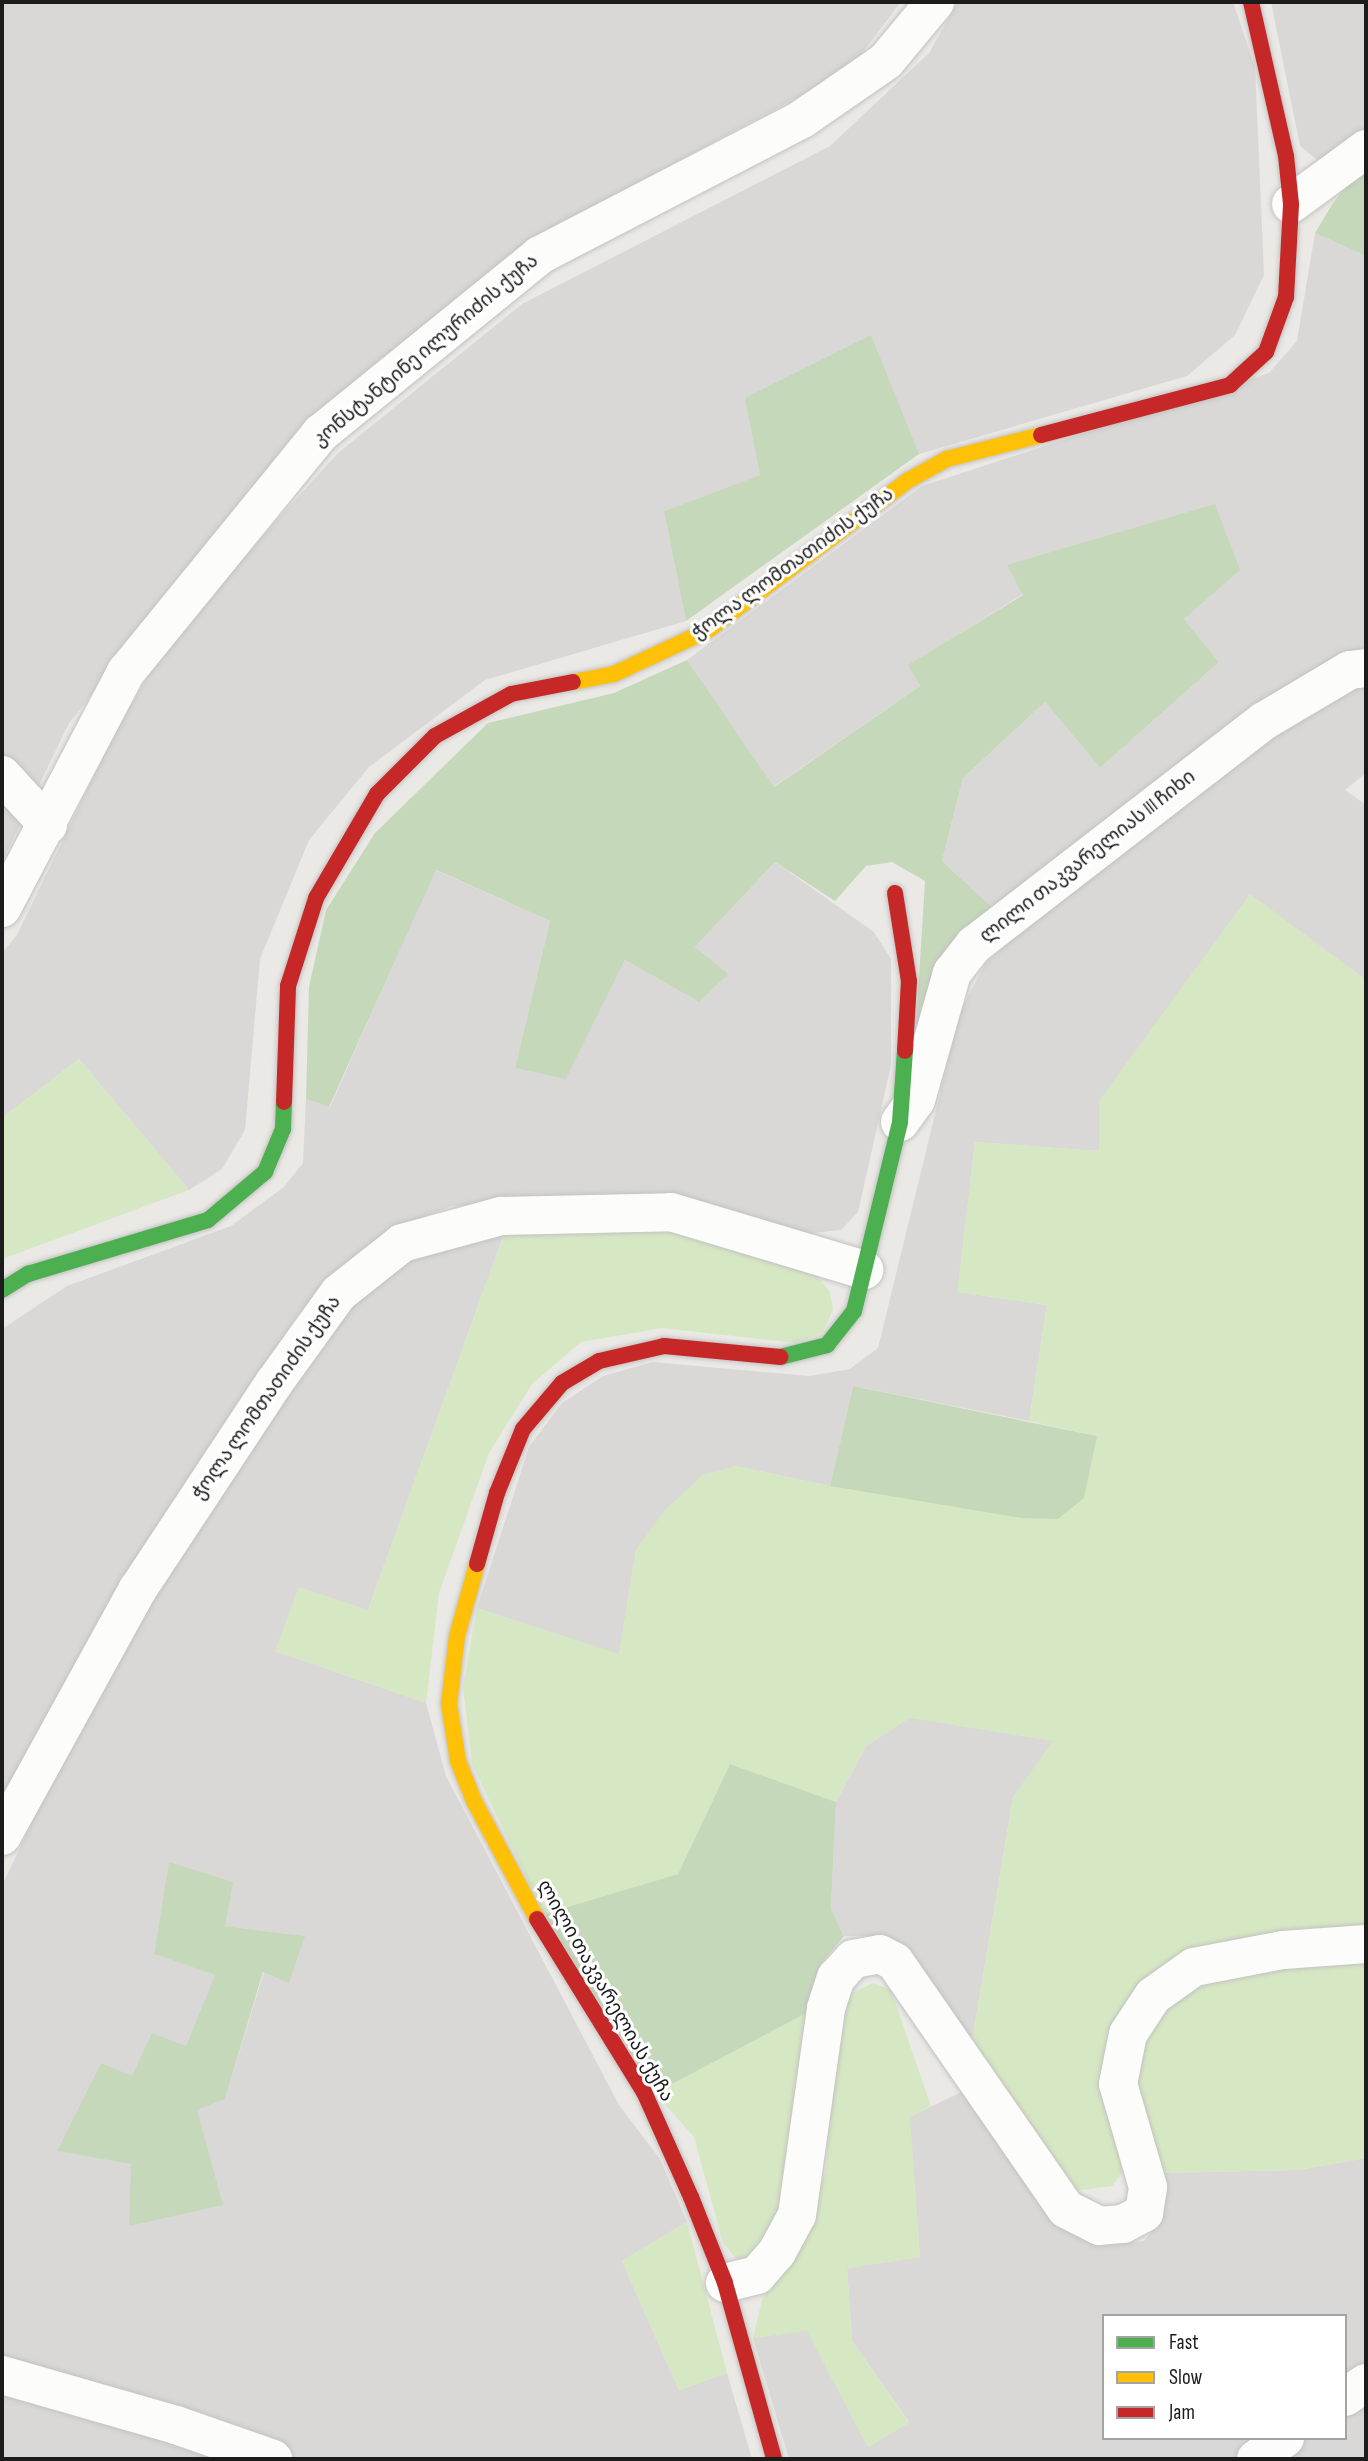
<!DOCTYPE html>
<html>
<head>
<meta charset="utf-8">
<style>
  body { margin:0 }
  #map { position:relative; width:1368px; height:2461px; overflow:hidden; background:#eae9e5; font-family:"Sofia Sans Condensed","Noto Sans Georgian",sans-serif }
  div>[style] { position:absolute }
  .residential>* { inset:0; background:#d9d8d6 }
  .grass>* { inset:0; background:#d6e8c3 }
  .forest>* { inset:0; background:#c5d9ba }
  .roads { filter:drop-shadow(0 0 2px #c3c2c1) drop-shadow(0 0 2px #c3c2c1) }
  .street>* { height:38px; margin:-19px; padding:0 19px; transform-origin:19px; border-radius:19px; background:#fcfcfb }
  .fast>* { height:16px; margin:-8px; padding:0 8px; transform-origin:8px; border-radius:8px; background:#4caf50 }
  .slow>* { height:16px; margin:-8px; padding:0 8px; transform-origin:8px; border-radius:8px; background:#ffc107 }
  .jam>* { height:16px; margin:-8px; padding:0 8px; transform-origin:8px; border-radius:8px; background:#c62828 }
  span { translate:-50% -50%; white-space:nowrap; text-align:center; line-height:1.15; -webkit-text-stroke:6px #fff; paint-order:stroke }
  .street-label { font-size:19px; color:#1c1c1c }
  .frame { position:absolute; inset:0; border:4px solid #1c1c1c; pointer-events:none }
  .legend { position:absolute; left:1102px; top:2314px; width:245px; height:126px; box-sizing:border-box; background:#fff; border:2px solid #a4a4a4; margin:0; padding:9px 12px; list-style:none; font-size:21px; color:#1c1c1c }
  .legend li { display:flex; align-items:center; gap:14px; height:35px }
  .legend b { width:35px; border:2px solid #a4a4a4 }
</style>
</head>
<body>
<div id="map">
  <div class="residential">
    <div style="clip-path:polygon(2px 2px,901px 2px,850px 69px,585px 211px,183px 575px,68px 725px,2px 862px)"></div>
    <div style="clip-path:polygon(958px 2px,1233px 2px,1255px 67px,1264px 275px,1235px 335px,1187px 376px,919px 454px,761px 475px,664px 511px,686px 621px,485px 680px,369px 767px,309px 840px,260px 959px,245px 1130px,222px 1169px,189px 1190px,79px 1059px,2px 1118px,2px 953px,17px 935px,114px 734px,172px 636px,338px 453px,522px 304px,830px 146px,929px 53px)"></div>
    <div style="clip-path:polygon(1271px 2px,1366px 2px,1366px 135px,1319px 161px,1300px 146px)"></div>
    <div style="clip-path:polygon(1315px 233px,1366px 256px,1366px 650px,995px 910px,942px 861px,963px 778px,1045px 702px,1100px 768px,1219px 662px,1184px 619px,1008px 566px,1023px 594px,909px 665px,920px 686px,773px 787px,687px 660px,922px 486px,1269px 373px,1297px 341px)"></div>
    <div style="clip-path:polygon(1366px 677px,1366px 773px,1345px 790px,1366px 805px,1366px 980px,1250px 895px,1099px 1151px,975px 1142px,958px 1292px,1047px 1305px,1029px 1421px,853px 1386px,830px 1486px,735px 1466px,636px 1550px,619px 1655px,477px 1608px,529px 1447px,562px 1403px,603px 1376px,653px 1362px,809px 1376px,850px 1369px,878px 1348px,960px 1012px,985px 964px,1090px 868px,1267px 730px)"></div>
    <div style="clip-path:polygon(775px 862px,874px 932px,891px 959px,891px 1065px,858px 1212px,841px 1230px,812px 1233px,584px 1201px,451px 1206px,411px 1222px,297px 1315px,2px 1805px,2px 1329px,67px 1286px,231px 1226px,284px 1187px,303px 1163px,306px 1099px,330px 1107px,435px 870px,550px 921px,515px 1068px,566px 1078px,625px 960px,699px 1002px,727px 974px,695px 947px)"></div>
    <div style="clip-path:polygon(evenodd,504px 1234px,368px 1610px,275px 1651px,426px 1703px,446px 1776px,619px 2105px,660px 2159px,687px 2222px,622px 2261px,679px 2390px,727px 2373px,752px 2459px,2px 2459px,2px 1886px,94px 1690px,340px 1316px,404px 1260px,504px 1234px,170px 1862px,224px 1926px,304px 1936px,264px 1972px,225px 2099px,197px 2109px,129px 2226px,132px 2164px,58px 2150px,132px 2076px,186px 2046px,216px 1975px,154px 1954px,170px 1862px)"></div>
    <div style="clip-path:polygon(910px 1717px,1061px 1742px,1013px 1797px,972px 2041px,911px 1953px,885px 1936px,844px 1936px,831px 1909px,836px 1802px,866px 1746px)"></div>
    <div style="clip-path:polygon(970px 2088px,1109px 2244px,1144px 2241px,1162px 2219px,1163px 2173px,1298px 2170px,1366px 2158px,1366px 2371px,1345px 2386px,1345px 2316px,1104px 2316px,1104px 2438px,1274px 2438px,1245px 2459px,789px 2459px,753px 2338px,807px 2330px,868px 2447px,909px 2422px,852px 2341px,847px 2268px,920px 2257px,909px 2117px)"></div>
    <div style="clip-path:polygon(1366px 2393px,1366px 2459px,1280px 2459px,1307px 2438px,1345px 2438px,1345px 2409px)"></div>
  </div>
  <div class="grass">
    <div style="clip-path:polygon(1250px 894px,1366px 980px,1366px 2158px,1298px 2170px,1163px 2173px,1157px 2159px,1122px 2173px,1112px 2186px,1075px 2191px,972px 2041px,1013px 1797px,1053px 1741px,910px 1718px,866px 1746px,836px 1802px,730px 1764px,678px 1874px,544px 1914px,472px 1764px,463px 1687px,477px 1608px,619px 1654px,636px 1550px,665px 1510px,703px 1475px,736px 1466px,830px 1486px,1097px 1436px,1029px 1421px,1047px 1305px,957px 1292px,975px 1142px,1099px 1151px,1099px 1101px)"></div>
    <div style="clip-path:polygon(79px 1059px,189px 1190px,2px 1259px,2px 1118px)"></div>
    <div style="clip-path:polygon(658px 1225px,812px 1270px,830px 1292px,833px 1310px,823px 1332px,796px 1343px,662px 1328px,581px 1342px,532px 1384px,489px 1453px,439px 1593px,426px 1703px,275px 1651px,299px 1587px,368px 1610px,504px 1234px)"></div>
    <div style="clip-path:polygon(873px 1983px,891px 1990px,931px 2106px,910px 2117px,920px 2257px,847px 2268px,852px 2341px,909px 2423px,868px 2447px,807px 2331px,753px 2338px,762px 2300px,826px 2173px,830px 2074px,846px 1996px)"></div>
    <div style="clip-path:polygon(814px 2009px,784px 2212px,752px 2258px,737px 2259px,723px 2243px,694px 2137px,655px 2093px)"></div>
    <div style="clip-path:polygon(687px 2222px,727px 2373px,679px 2390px,622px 2261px)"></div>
  </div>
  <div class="forest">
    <div style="clip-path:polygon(1366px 162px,1366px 256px,1315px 233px,1333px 203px)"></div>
    <div style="clip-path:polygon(871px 335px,919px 454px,686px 621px,664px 511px,760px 475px,745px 398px)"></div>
    <div style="clip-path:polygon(1215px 504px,1240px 570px,1184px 619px,1219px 662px,1100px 768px,1045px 702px,963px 778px,942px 861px,995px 910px,914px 1057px,925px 881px,892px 862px,866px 866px,835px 901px,775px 862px,695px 947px,728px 974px,699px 1002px,625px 960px,566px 1079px,515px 1068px,550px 921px,436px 870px,329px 1107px,306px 1099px,309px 987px,326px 910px,375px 833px,488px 723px,614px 693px,687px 660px,774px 787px,920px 686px,908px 665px,1023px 595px,1007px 565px)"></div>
    <div style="clip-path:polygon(853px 1386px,1097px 1436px,1084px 1498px,1058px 1519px,1021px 1518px,830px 1486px)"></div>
    <div style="clip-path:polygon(730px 1764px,836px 1802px,831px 1909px,844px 1936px,820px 1965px,814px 2009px,655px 2093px,544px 1914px,678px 1874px)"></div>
    <div style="clip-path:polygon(169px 1862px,233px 1882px,225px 1926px,305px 1936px,289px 1983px,263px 1972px,225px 2099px,197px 2110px,223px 2205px,129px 2226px,131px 2164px,57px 2151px,101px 2063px,132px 2076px,152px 2033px,186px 2046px,215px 1975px,154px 1954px)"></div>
  </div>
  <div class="roads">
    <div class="street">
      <div style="left:1291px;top:204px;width:93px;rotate:-36.3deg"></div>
      <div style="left:2px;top:775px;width:68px;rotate:47.4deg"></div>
      <div style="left:2px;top:908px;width:267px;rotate:-62.3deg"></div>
      <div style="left:126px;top:672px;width:308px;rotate:-50.8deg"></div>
      <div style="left:321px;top:433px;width:282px;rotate:-39.1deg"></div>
      <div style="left:540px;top:255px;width:295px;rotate:-27.4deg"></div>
      <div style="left:802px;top:119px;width:102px;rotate:-34.6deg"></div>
      <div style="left:886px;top:61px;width:77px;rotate:-50.3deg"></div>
      <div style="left:900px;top:1122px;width:27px;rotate:-54deg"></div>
      <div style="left:916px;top:1100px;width:132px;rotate:-74.2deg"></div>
      <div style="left:952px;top:973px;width:36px;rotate:-52deg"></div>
      <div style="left:974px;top:945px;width:366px;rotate:-37.7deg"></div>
      <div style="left:1264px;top:721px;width:100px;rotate:-30.7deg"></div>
      <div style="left:1350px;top:670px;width:16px;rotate:-7deg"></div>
      <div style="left:2px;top:1836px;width:282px;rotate:-61.2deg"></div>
      <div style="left:138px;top:1589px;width:247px;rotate:-56.6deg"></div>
      <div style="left:274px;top:1383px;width:111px;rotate:-54.2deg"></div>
      <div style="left:339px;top:1293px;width:80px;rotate:-38.4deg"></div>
      <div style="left:402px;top:1243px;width:103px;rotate:-15.3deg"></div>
      <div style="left:501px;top:1216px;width:170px;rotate:-1.3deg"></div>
      <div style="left:671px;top:1212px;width:202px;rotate:16.7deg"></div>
      <div style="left:725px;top:2283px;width:33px;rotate:-14deg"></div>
      <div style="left:757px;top:2275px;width:30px;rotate:-49deg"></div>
      <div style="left:777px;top:2252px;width:42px;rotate:-61.6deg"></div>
      <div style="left:797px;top:2215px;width:209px;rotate:-82deg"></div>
      <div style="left:826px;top:2008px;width:32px;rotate:-72deg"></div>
      <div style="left:836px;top:1978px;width:25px;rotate:-48deg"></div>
      <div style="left:853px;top:1959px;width:27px;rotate:-10deg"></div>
      <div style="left:880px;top:1954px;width:17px;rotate:28deg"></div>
      <div style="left:895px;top:1962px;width:300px;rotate:55.3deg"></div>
      <div style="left:1066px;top:2209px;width:37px;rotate:27deg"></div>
      <div style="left:1099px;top:2226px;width:24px;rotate:-5deg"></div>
      <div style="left:1123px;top:2224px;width:24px;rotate:-28deg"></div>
      <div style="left:1144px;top:2213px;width:26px;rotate:-81deg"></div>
      <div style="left:1148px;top:2187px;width:107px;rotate:-106.2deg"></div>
      <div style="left:1118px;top:2084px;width:51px;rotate:-78.7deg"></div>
      <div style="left:1128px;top:2034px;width:45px;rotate:-56.7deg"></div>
      <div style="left:1153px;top:1996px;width:50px;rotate:-35.3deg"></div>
      <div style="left:1194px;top:1967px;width:91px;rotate:-10.8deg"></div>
      <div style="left:1283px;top:1950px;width:83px;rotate:-4.1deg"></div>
      <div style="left:2px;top:2375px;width:181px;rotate:16deg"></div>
      <div style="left:176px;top:2425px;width:103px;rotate:19.3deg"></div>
      <div style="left:1345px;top:2397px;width:25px;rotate:-34deg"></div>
      <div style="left:1256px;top:2459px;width:36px;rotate:-36deg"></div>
    </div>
    <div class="fast">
      <div style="left:2px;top:1290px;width:31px;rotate:-32deg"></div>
      <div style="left:28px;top:1274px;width:188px;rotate:-16.7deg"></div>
      <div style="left:208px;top:1220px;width:75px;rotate:-40.1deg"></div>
      <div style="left:265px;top:1172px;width:47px;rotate:-67.3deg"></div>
      <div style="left:283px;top:1129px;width:27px;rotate:-88deg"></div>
      <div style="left:780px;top:1357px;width:49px;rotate:-14.3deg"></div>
      <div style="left:827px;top:1345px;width:43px;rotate:-51.5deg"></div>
      <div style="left:854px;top:1311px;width:195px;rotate:-76.3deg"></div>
      <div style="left:900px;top:1122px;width:71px;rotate:-86deg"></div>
    </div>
    <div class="slow">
      <div style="left:573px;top:682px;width:42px;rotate:-11deg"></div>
      <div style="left:614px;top:674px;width:104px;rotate:-25.1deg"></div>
      <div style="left:708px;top:630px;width:249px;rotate:-36.8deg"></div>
      <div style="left:907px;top:481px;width:46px;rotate:-28.8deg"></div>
      <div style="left:947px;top:459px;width:97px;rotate:-14.3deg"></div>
      <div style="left:477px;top:1564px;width:75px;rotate:105.5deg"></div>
      <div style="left:457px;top:1636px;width:68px;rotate:96.7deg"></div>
      <div style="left:449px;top:1704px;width:58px;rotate:81deg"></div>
      <div style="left:458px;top:1761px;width:43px;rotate:68.2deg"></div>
      <div style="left:474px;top:1801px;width:134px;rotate:61.9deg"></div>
    </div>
    <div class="jam">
      <div style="left:1041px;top:435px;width:196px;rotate:-14.8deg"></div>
      <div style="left:1230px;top:385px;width:49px;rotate:-42.5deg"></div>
      <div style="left:1266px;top:352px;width:59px;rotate:-70deg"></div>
      <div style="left:1286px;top:297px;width:93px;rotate:-86.9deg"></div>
      <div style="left:1291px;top:204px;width:48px;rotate:-95.9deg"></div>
      <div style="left:1286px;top:156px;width:158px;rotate:-102.8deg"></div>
      <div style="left:895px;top:893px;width:89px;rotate:81deg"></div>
      <div style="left:909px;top:981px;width:70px;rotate:93.3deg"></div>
      <div style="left:284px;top:1102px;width:116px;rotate:-88deg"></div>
      <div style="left:288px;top:986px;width:92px;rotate:-72.3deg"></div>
      <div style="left:316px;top:898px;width:121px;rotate:-59.6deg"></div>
      <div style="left:377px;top:794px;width:82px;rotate:-45deg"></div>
      <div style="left:435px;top:736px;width:87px;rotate:-28.9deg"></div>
      <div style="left:511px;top:694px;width:63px;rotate:-11deg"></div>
      <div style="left:477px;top:1564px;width:74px;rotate:-74.3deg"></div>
      <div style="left:497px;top:1493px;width:69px;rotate:-67.9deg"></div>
      <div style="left:523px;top:1429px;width:60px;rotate:-49.7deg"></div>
      <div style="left:562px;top:1383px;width:43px;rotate:-30.7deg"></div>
      <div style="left:599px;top:1361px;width:67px;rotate:-13deg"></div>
      <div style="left:664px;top:1346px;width:117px;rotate:5.4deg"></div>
      <div style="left:537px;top:1919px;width:203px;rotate:58.3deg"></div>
      <div style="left:644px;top:2092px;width:115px;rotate:65.9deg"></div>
      <div style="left:691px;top:2197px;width:92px;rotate:68.4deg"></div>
      <div style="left:725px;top:2283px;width:183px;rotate:74.4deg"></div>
    </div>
  </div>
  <div class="street-label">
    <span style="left:426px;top:351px;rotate:-40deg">კონსტანტინე ილურიძის ქუჩა</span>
    <span style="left:793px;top:564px;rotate:-36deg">ჭოლა ლომთათიძის ქუჩა</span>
    <span style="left:1088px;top:857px;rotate:-38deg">ლილი თაკვარელიას III ჩიხი</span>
    <span style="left:267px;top:1398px;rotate:-55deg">ჭოლა ლომთათიძის ქუჩა</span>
    <span style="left:605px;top:1991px;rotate:60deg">ლილი თაკვარელიას ქუჩა</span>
  </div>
  <div class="frame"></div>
  <ul class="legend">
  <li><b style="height:9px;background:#4caf50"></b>Fast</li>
  <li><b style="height:9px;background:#ffc107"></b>Slow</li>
  <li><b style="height:9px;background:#c62828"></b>Jam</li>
  </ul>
</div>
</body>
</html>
